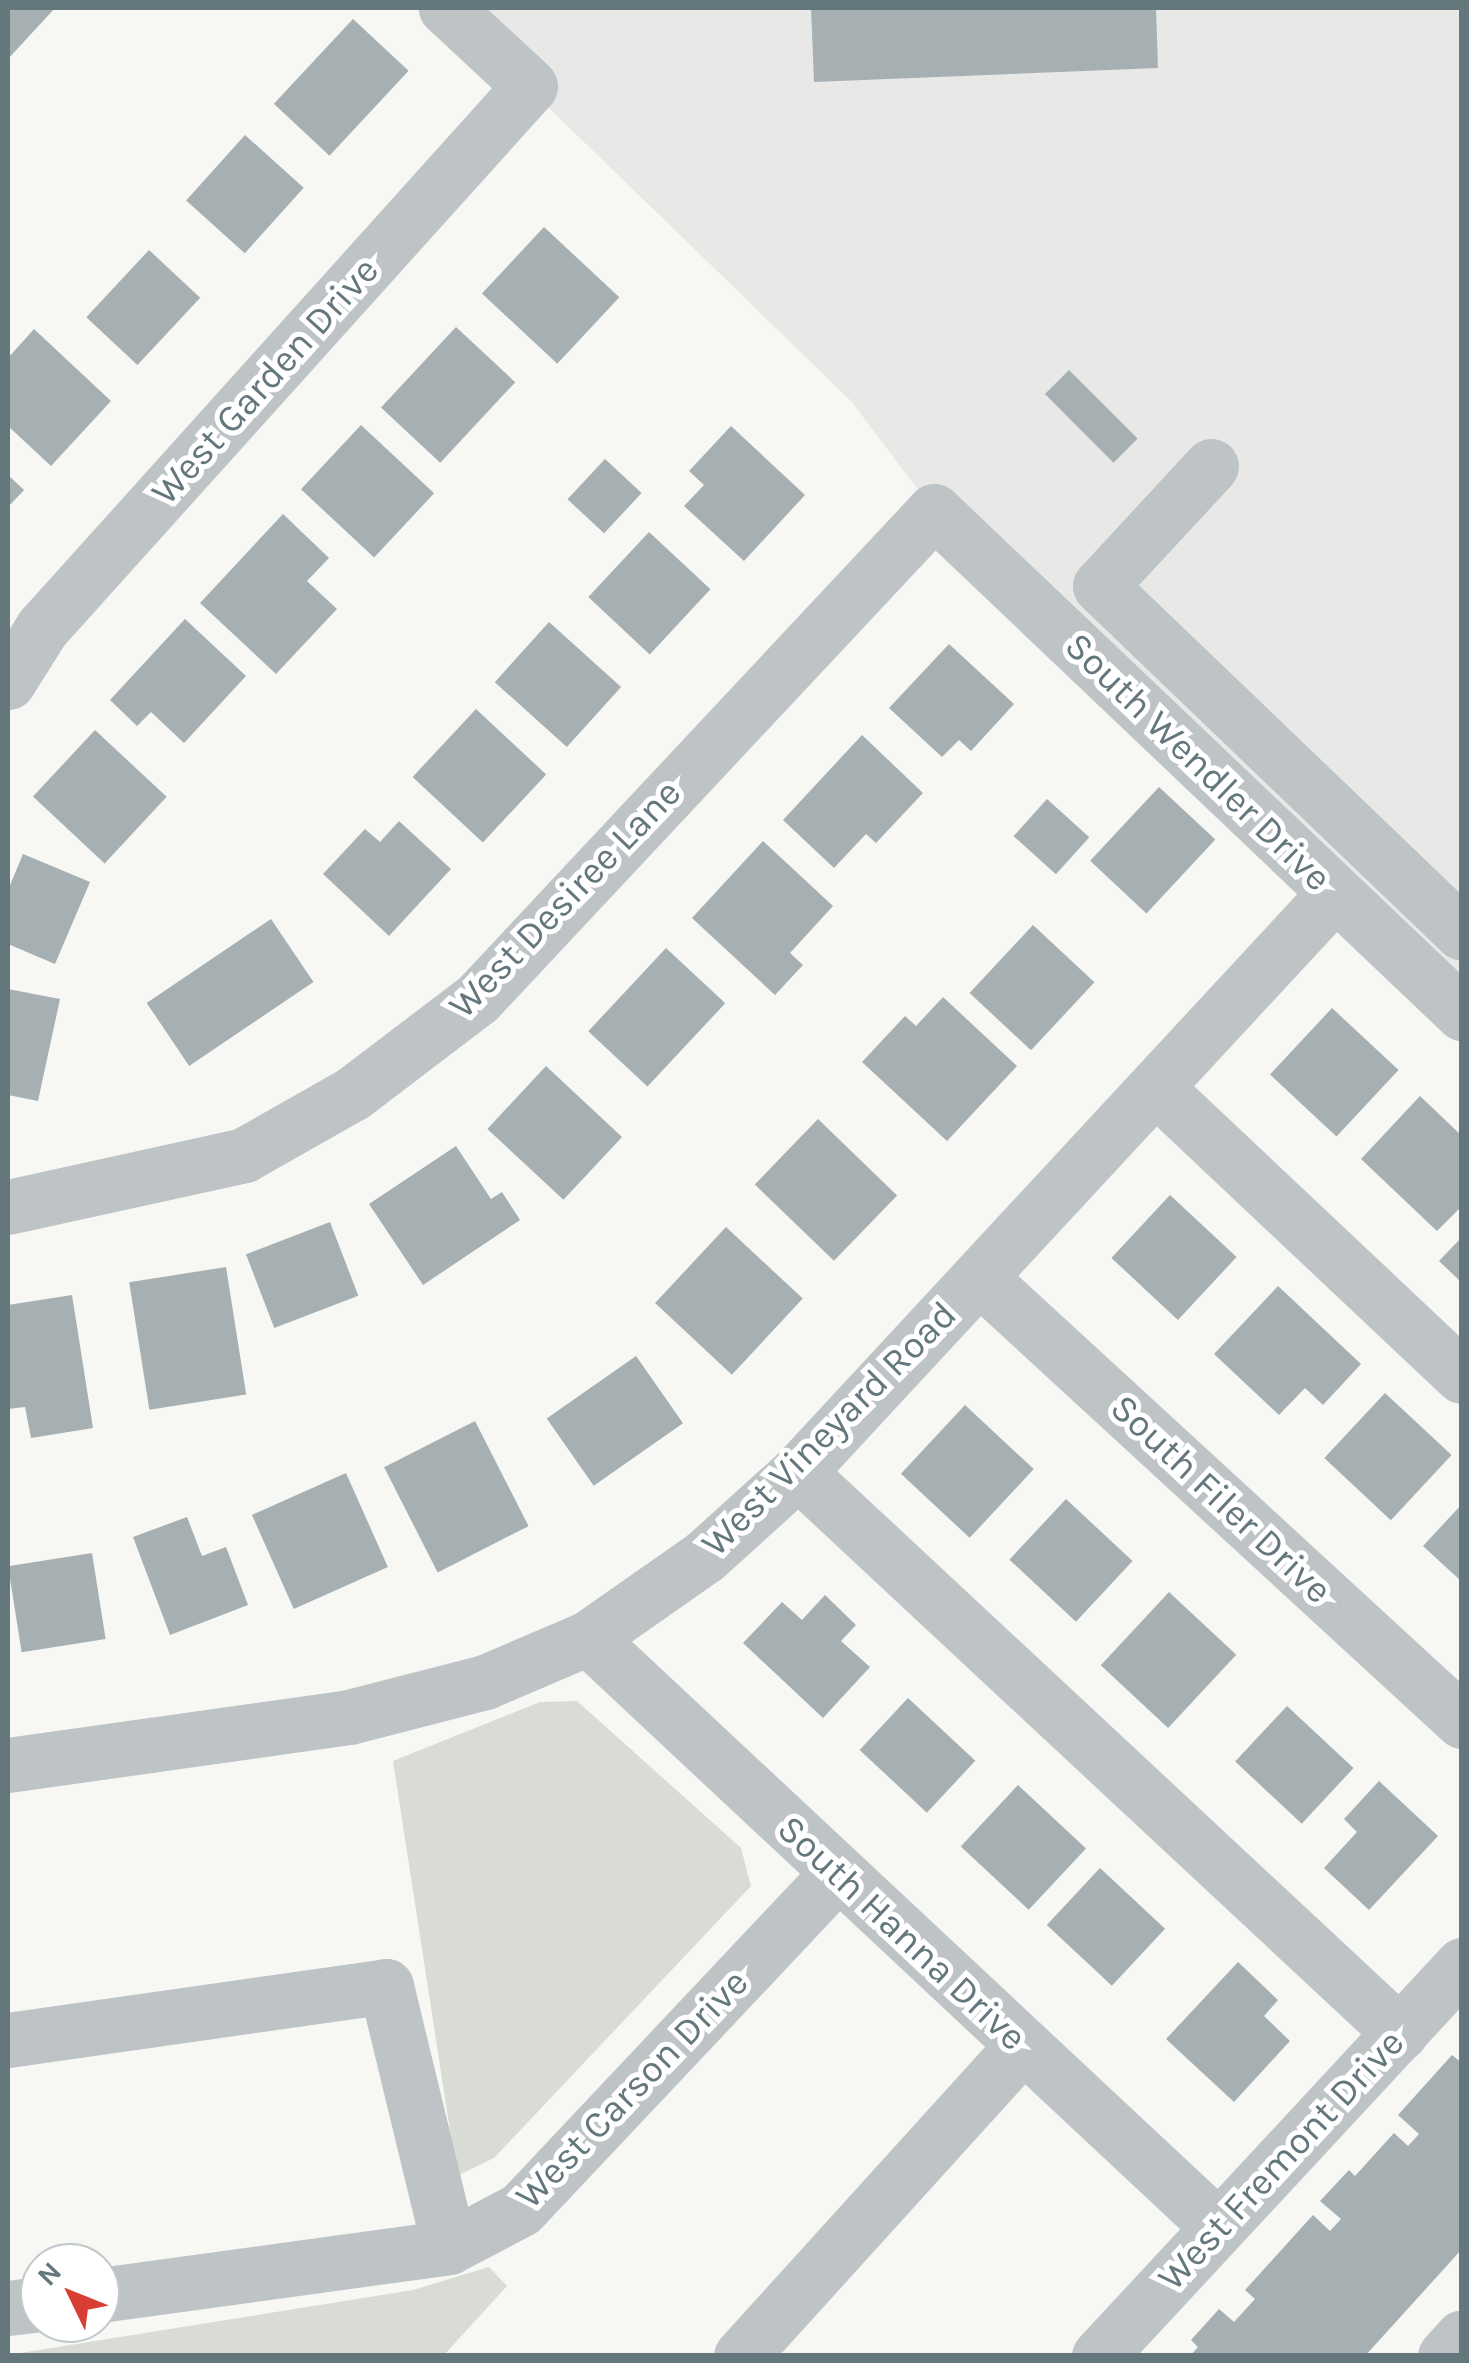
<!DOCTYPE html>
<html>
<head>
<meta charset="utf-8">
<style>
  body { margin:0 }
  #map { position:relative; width:1469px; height:2363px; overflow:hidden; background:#f7f7f4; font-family:Karla,sans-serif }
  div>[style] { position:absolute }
  .built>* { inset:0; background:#e8e8e7 }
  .green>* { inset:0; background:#d8dcd4 }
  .building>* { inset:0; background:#a6b0b3; transform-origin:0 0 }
  .minor>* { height:55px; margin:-27.5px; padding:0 27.5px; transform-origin:27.5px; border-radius:27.5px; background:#bec4c6 }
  span { translate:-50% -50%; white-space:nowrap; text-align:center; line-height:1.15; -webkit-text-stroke:10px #fff; paint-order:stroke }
  .street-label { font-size:38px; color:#64777d }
  .frame { position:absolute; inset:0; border:10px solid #64777d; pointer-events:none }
  .north { position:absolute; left:20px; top:2243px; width:100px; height:100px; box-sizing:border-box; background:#fff; border:2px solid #c1c9cb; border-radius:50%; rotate:313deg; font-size:28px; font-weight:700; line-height:40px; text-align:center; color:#64777d }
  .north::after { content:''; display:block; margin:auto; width:35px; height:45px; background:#d83e33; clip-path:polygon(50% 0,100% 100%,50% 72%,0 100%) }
</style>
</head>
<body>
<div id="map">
  <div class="built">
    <div style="clip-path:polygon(446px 8px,1461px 8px,1461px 1013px,934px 511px,851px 401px)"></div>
  </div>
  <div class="green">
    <div style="clip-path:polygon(577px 1701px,741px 1848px,751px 1886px,494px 2158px,457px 2176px,393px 1761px,540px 1702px)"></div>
    <div style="clip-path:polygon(489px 2267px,507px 2286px,444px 2355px,8px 2355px,413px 2290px)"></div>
  </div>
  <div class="building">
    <div style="clip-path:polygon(8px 8px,55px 8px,8px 59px)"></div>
    <div style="clip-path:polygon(811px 8px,1156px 8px,1158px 68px,814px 82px)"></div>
    <div style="left:353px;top:19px;width:76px;height:116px;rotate:43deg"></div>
    <div style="left:245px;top:135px;width:79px;height:88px;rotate:42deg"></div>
    <div style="left:544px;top:227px;width:103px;height:91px;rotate:43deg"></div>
    <div style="left:149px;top:250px;width:70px;height:92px;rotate:43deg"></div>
    <div style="left:456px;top:327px;width:81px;height:110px;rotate:43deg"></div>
    <div style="clip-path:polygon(34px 329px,111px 401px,51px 466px,8px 426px,8px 358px)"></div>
    <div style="left:1069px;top:370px;width:97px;height:34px;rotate:45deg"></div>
    <div style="left:361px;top:425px;width:100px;height:88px;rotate:43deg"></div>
    <div style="clip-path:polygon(731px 426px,805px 495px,744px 561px,684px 506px,704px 485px,689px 471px)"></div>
    <div style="left:605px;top:459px;width:50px;height:55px;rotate:43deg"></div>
    <div style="clip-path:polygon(8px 475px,24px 490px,8px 507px)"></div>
    <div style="clip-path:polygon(283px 514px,329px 558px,307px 581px,337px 609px,276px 674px,200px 603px)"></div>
    <div style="left:649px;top:532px;width:84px;height:89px;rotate:43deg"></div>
    <div style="clip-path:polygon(185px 619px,246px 676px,184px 743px,151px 712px,137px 726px,110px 700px)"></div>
    <div style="left:549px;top:622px;width:97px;height:81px;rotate:42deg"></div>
    <div style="clip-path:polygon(949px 644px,1014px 704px,971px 751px,959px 740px,942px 757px,889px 708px)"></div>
    <div style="left:476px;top:709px;width:96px;height:93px;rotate:43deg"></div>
    <div style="left:95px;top:730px;width:98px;height:91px;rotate:43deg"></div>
    <div style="clip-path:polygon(862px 735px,923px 793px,876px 843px,866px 834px,834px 868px,783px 820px)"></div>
    <div style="left:1159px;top:787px;width:77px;height:101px;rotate:43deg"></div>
    <div style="left:1047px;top:799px;width:57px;height:50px;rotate:42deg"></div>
    <div style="clip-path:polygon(399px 821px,451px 869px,389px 936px,323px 874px,365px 829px,380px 842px)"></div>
    <div style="clip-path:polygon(763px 841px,833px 906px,790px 953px,803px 965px,775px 995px,692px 918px)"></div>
    <div style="clip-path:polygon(23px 854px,90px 882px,55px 964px,8px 944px,8px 890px)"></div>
    <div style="left:271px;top:919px;width:76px;height:150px;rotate:56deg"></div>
    <div style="left:1033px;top:925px;width:84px;height:93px;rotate:43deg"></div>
    <div style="left:666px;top:948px;width:81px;height:114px;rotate:43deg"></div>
    <div style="clip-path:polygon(8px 989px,60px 999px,38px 1101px,8px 1095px)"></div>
    <div style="clip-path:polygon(943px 997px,1017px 1066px,947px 1141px,862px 1062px,905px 1016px,916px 1026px)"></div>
    <div style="left:1332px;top:1008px;width:91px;height:91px;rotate:43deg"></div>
    <div style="left:546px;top:1066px;width:104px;height:86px;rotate:43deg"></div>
    <div style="clip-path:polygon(1420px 1096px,1462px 1136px,1462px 1206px,1437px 1231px,1361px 1159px)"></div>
    <div style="left:818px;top:1119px;width:110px;height:91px;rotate:44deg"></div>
    <div style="clip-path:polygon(456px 1146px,491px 1199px,502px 1192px,520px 1220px,423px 1285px,369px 1204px)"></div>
    <div style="left:1170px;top:1195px;width:91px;height:86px;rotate:43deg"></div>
    <div style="left:330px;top:1222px;width:79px;height:90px;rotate:69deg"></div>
    <div style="left:726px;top:1227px;width:105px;height:104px;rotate:43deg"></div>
    <div style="clip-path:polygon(1462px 1237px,1462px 1283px,1439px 1261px)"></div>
    <div style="left:226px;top:1267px;width:129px;height:98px;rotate:81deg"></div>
    <div style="clip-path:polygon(1278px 1286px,1361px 1364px,1323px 1405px,1305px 1388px,1279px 1415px,1214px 1354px)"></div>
    <div style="clip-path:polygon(72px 1295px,93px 1428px,31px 1438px,25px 1407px,8px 1409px,8px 1305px)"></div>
    <div style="left:636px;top:1356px;width:82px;height:109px;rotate:55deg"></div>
    <div style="left:1385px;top:1393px;width:91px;height:89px;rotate:43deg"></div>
    <div style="left:965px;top:1405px;width:94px;height:94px;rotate:43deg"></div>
    <div style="left:475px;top:1421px;width:118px;height:102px;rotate:63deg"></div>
    <div style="left:346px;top:1473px;width:103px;height:103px;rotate:66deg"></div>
    <div style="left:1066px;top:1499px;width:91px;height:83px;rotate:43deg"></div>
    <div style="clip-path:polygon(1462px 1504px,1462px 1582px,1423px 1546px)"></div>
    <div style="clip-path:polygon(187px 1517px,202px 1556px,226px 1547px,248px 1605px,170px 1635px,133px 1537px)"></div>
    <div style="left:92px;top:1553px;width:87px;height:85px;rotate:81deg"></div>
    <div style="left:1169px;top:1592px;width:92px;height:100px;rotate:43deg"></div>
    <div style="clip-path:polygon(825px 1595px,856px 1625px,841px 1641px,870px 1667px,823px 1718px,743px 1643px,782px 1602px,802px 1620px)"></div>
    <div style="left:908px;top:1698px;width:92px;height:71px;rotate:43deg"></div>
    <div style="left:1287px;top:1706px;width:91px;height:76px;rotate:43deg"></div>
    <div style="clip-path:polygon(1379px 1781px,1438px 1836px,1369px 1910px,1324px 1868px,1357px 1832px,1344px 1819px)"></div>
    <div style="left:1018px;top:1785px;width:93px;height:84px;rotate:43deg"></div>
    <div style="left:1100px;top:1868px;width:89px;height:78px;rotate:43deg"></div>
    <div style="clip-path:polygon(1238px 1962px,1278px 2000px,1264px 2016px,1290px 2041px,1234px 2102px,1166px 2039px)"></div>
    <div style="clip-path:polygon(1452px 2055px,1462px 2063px,1462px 2249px,1365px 2356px,1190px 2356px,1198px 2347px,1191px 2340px,1219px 2309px,1234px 2322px,1255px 2299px,1245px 2290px,1313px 2215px,1330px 2231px,1341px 2219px,1320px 2201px,1349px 2170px,1355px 2176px,1394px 2133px,1408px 2146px,1419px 2134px,1398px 2115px)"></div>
  </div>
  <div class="minor">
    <div style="left:1211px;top:466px;width:163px;rotate:132.8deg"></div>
    <div style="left:1100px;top:586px;width:501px;rotate:43.79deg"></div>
    <div style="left:8px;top:682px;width:64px;rotate:-57.8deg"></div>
    <div style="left:42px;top:628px;width:729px;rotate:-48deg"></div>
    <div style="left:530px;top:86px;width:115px;rotate:-137.1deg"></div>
    <div style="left:1156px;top:1088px;width:420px;rotate:43.3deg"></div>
    <div style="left:8px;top:1207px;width:242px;rotate:-12.4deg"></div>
    <div style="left:244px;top:1155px;width:124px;rotate:-29.5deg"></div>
    <div style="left:352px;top:1094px;width:158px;rotate:-37.3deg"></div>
    <div style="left:478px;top:998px;width:667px;rotate:-46.88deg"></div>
    <div style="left:934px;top:511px;width:729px;rotate:43.55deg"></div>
    <div style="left:980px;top:1278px;width:655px;rotate:42.59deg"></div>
    <div style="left:798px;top:1472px;width:823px;rotate:42.98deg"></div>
    <div style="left:588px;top:1638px;width:862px;rotate:43.07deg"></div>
    <div style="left:8px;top:1765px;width:344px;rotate:-8deg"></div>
    <div style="left:349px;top:1717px;width:140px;rotate:-14.4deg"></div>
    <div style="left:485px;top:1682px;width:112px;rotate:-23.1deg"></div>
    <div style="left:588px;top:1638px;width:143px;rotate:-35deg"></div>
    <div style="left:705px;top:1556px;width:125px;rotate:-42.1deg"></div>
    <div style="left:798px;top:1472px;width:790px;rotate:-47.16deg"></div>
    <div style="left:8px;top:2040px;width:382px;rotate:-8.1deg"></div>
    <div style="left:386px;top:1986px;width:268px;rotate:76.4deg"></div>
    <div style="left:100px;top:2295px;width:352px;rotate:-7.8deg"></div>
    <div style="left:449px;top:2247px;width:81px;rotate:-27.8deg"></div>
    <div style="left:521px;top:2209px;width:461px;rotate:-46.7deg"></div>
    <div style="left:8px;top:2308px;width:32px;rotate:-7deg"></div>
    <div style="left:741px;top:2356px;width:420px;rotate:-47.8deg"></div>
    <div style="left:1099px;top:2356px;width:534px;rotate:-47.13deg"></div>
    <div style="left:1445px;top:2356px;width:25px;rotate:-48deg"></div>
  </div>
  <div class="street-label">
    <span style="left:265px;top:381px;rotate:-48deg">West Garden Drive</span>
    <span style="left:1198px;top:762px;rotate:44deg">South Wendler Drive</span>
    <span style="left:565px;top:899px;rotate:-46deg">West Desiree Lane</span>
    <span style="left:829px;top:1429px;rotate:-45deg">West Vineyard Road</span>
    <span style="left:1221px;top:1499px;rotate:43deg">South Filer Drive</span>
    <span style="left:902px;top:1933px;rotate:43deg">South Hanna Drive</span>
    <span style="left:632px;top:2089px;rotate:-46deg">West Carson Drive</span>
    <span style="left:1281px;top:2160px;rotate:-47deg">West Fremont Drive</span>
  </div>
  <div class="frame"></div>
  <div class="north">N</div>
</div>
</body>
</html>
